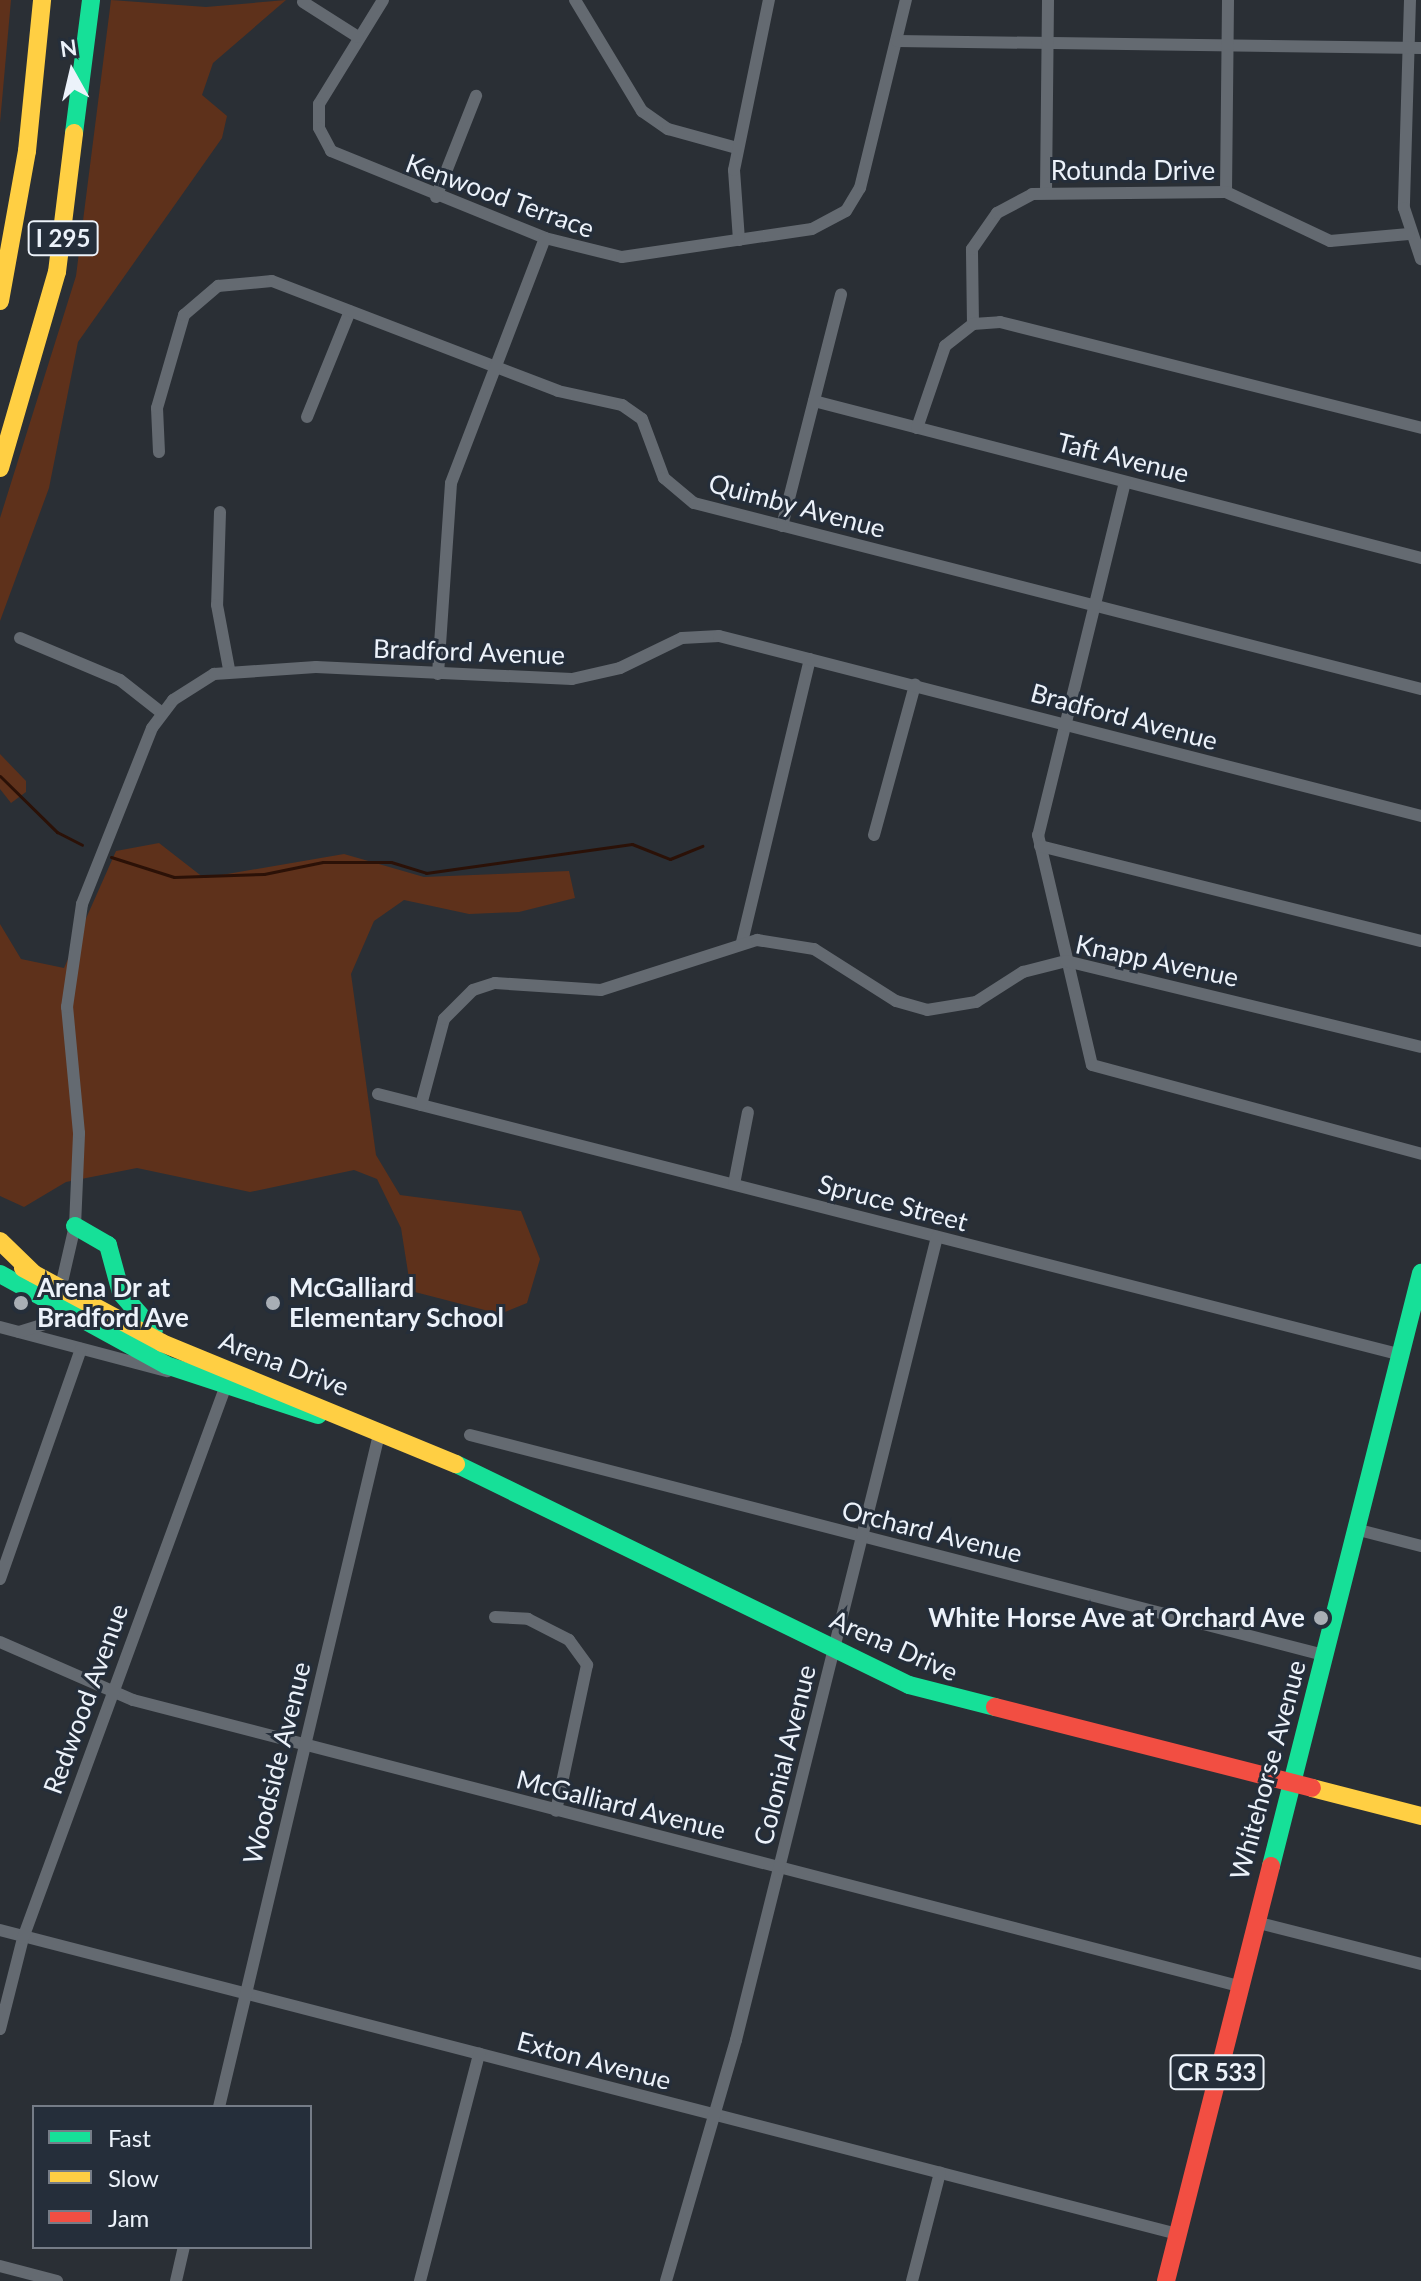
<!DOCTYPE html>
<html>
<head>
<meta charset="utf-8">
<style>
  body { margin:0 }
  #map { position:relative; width:1421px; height:2281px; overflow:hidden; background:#2a2f35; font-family:Lato,sans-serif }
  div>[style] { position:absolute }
  .green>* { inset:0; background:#5e311b }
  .stream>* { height:3px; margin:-1.5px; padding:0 1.5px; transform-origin:1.5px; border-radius:1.5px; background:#2b1107 }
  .street>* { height:12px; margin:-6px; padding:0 6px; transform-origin:6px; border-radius:6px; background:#646a71 }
  .fast>* { height:18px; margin:-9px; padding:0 9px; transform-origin:9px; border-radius:9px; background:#16e098 }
  .slow>* { height:18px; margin:-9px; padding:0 9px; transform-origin:9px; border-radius:9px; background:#ffcf43 }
  .jam>* { height:18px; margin:-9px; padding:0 9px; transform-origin:9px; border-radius:9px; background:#f24e42 }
  .dots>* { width:22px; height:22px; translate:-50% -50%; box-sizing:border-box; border:4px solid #252e3a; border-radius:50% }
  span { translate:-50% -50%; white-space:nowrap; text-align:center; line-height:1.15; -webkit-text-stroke:6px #252e3a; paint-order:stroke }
  .shield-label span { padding:2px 6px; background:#252e3a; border:2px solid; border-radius:6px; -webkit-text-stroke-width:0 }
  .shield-label { font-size:24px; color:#ecf2fa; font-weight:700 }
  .street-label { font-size:26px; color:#ecf2fa }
  .poi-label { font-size:26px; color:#ecf2fa; font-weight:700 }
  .left { translate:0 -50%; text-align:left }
  .right { translate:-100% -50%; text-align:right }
  .legend { position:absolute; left:32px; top:2105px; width:280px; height:144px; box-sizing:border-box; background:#252e3a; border:2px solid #757c87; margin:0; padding:10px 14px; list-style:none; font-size:24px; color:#ecf2fa }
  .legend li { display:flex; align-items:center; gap:16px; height:40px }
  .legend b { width:40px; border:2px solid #757c87 }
  .north { position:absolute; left:32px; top:32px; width:80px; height:80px; -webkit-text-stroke:6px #252e3a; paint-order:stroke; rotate:352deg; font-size:22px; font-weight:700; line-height:32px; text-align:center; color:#ecf2fa }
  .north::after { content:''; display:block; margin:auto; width:28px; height:36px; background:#ecf2fa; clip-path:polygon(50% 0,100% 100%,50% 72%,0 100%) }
</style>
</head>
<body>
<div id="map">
  <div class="green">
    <div style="clip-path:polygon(0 0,11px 0,0 123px)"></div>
    <div style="clip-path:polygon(111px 0,206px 7px,286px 0,213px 63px,202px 95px,227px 116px,222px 138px,78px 342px,49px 488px,0 621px,0 518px,76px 276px)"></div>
    <div style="clip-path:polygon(0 754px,26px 781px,26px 792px,11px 803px,0 789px)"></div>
    <div style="clip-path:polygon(159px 843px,204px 878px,344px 854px,424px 877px,569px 871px,575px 898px,519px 912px,469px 914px,404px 900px,374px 921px,351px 974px,376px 1155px,400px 1195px,521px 1211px,540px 1259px,527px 1303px,500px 1314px,411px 1291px,401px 1228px,377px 1179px,354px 1170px,250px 1192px,137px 1168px,66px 1182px,24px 1207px,0 1196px,0 924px,21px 959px,64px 968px,116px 851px)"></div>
  </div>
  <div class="stream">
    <div style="left:0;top:776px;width:80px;rotate:44.5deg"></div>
    <div style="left:57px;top:832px;width:28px;rotate:27deg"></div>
    <div style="left:111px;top:857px;width:66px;rotate:17.6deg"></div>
    <div style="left:174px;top:877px;width:90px;rotate:-1.9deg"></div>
    <div style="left:264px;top:874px;width:60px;rotate:-11.5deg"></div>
    <div style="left:323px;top:862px;width:68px"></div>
    <div style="left:391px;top:862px;width:37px;rotate:17deg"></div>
    <div style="left:426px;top:873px;width:208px;rotate:-8deg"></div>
    <div style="left:632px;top:844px;width:41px;rotate:21.5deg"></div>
    <div style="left:670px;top:859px;width:35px;rotate:-22deg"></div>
  </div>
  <div class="street">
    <div style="left:383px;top:0;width:122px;rotate:121.6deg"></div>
    <div style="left:319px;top:104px;width:24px;rotate:90deg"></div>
    <div style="left:319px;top:128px;width:26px;rotate:62deg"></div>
    <div style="left:331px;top:151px;width:231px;rotate:22.1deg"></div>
    <div style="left:545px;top:238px;width:79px;rotate:13.9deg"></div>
    <div style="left:622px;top:257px;width:192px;rotate:-8.4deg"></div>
    <div style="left:812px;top:229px;width:38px;rotate:-28deg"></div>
    <div style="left:846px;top:211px;width:27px;rotate:-59deg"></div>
    <div style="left:860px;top:188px;width:194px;rotate:-76.3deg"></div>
    <div style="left:575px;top:0;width:130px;rotate:58.9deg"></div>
    <div style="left:642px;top:111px;width:32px;rotate:35deg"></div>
    <div style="left:668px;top:129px;width:72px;rotate:15.4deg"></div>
    <div style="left:1410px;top:0;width:208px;rotate:91.7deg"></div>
    <div style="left:1404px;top:208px;width:54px;rotate:71.6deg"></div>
    <div style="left:303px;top:2px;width:65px;rotate:32.5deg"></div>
    <div style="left:897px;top:41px;width:524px;rotate:0.77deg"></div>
    <div style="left:1046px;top:192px;width:192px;rotate:-89.4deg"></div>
    <div style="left:1226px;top:192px;width:192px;rotate:-89.4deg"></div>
    <div style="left:436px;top:197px;width:109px;rotate:-68.4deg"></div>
    <div style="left:739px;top:240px;width:70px;rotate:-94.1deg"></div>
    <div style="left:734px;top:170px;width:174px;rotate:-78.4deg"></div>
    <div style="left:973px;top:324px;width:75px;rotate:-90.8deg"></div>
    <div style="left:972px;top:249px;width:44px;rotate:-55.2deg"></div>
    <div style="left:997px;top:213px;width:40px;rotate:-28deg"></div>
    <div style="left:1032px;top:194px;width:194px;rotate:-0.6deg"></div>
    <div style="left:1226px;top:192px;width:115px;rotate:25.2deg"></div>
    <div style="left:1330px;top:241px;width:79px;rotate:-5.1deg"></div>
    <div style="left:814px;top:401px;width:627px;rotate:14.5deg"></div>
    <div style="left:307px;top:417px;width:114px;rotate:-67.9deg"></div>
    <div style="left:917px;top:428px;width:87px;rotate:-71.1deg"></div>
    <div style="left:945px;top:346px;width:36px;rotate:-38deg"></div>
    <div style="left:973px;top:324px;width:27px;rotate:-4deg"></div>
    <div style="left:1000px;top:322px;width:434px;rotate:14.1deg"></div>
    <div style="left:159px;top:452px;width:44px;rotate:-92.6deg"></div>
    <div style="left:157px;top:408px;width:97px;rotate:-73.8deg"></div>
    <div style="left:184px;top:315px;width:45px;rotate:-40.5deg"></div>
    <div style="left:218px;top:286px;width:54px;rotate:-5.3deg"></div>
    <div style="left:272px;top:281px;width:306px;rotate:21deg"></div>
    <div style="left:558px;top:391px;width:66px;rotate:12.3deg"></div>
    <div style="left:622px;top:405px;width:24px;rotate:35deg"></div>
    <div style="left:642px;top:419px;width:63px;rotate:69.6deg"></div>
    <div style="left:664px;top:478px;width:39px;rotate:40deg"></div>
    <div style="left:694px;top:503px;width:750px;rotate:14.35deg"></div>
    <div style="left:1125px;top:482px;width:364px;rotate:103.8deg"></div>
    <div style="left:1038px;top:835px;width:236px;rotate:76.8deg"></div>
    <div style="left:1092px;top:1065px;width:341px;rotate:15.1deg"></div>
    <div style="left:220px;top:512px;width:93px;rotate:91.8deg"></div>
    <div style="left:217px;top:605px;width:65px;rotate:79.4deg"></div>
    <div style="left:782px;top:526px;width:239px;rotate:-75.7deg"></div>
    <div style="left:20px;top:638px;width:108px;rotate:22.8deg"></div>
    <div style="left:120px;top:680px;width:53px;rotate:38.2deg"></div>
    <div style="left:438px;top:674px;width:191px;rotate:-86.1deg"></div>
    <div style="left:451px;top:483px;width:262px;rotate:-69deg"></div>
    <div style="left:874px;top:835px;width:156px;rotate:-74.7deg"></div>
    <div style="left:1040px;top:846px;width:393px;rotate:14deg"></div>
    <div style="left:742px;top:942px;width:291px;rotate:-76.5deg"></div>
    <div style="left:378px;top:1094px;width:1053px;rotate:14.3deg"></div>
    <div style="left:421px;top:1105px;width:89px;rotate:-75deg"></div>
    <div style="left:444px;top:1019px;width:41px;rotate:-45deg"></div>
    <div style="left:473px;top:990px;width:23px;rotate:-18deg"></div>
    <div style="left:495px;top:983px;width:106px;rotate:3.8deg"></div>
    <div style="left:601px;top:990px;width:164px;rotate:-17.8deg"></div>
    <div style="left:757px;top:940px;width:58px;rotate:9deg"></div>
    <div style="left:814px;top:949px;width:97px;rotate:32.4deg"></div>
    <div style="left:896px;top:1001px;width:32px;rotate:16deg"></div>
    <div style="left:927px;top:1010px;width:50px;rotate:-9.3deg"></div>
    <div style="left:976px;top:1002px;width:56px;rotate:-32.6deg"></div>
    <div style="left:1023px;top:972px;width:44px;rotate:-14.3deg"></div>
    <div style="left:1066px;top:961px;width:365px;rotate:13.6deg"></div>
    <div style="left:734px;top:1184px;width:73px;rotate:-79deg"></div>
    <div style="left:0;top:1327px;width:173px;rotate:14.8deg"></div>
    <div style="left:19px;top:1332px;width:27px;rotate:-17deg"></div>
    <div style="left:45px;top:1324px;width:19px;rotate:-55deg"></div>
    <div style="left:56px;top:1308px;width:84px;rotate:-77deg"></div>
    <div style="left:75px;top:1226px;width:93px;rotate:-87.5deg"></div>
    <div style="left:79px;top:1133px;width:127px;rotate:-95.4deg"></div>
    <div style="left:67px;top:1007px;width:104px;rotate:-81.7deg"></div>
    <div style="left:82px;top:904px;width:189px;rotate:-68.3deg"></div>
    <div style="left:152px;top:728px;width:35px;rotate:-53deg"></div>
    <div style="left:173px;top:700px;width:49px;rotate:-32.4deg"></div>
    <div style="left:214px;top:674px;width:102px;rotate:-3.9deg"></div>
    <div style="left:316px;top:667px;width:256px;rotate:2.7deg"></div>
    <div style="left:572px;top:679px;width:49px;rotate:-12.9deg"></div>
    <div style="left:620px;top:668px;width:69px;rotate:-25.8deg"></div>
    <div style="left:682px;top:638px;width:37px;rotate:-3deg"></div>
    <div style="left:719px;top:636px;width:725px;rotate:14.38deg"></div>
    <div style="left:470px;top:1435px;width:882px;rotate:14.45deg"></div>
    <div style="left:1355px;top:1529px;width:68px;rotate:14.4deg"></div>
    <div style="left:0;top:1579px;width:244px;rotate:-70.6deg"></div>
    <div style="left:495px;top:1617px;width:33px;rotate:3deg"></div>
    <div style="left:528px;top:1619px;width:46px;rotate:27.1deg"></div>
    <div style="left:569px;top:1640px;width:31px;rotate:54deg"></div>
    <div style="left:587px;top:1665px;width:149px;rotate:102deg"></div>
    <div style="left:0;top:1642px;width:145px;rotate:23.6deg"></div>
    <div style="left:133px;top:1700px;width:1142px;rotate:14.5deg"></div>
    <div style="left:1255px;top:1922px;width:171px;rotate:14.2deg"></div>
    <div style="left:0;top:1930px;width:1216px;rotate:14.48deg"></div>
    <div style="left:0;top:2029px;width:94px;rotate:-75.8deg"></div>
    <div style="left:23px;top:1938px;width:586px;rotate:-69.83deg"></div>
    <div style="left:219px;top:2107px;width:696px;rotate:-76.62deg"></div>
    <div style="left:0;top:2266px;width:59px;rotate:14.7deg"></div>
    <div style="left:176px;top:2281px;width:35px;rotate:-77deg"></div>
    <div style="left:420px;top:2281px;width:235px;rotate:-75.4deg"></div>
    <div style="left:666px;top:2281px;width:251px;rotate:-73.8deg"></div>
    <div style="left:736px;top:2040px;width:828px;rotate:-75.95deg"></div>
    <div style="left:912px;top:2281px;width:112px;rotate:-75.5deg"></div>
  </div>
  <div class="fast">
    <div style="left:74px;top:133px;width:134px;rotate:-82.7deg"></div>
    <div style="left:75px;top:1226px;width:38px;rotate:30deg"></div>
    <div style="left:108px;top:1245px;width:50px;rotate:74.8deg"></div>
    <div style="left:121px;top:1293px;width:50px;rotate:49deg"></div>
    <div style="left:0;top:1274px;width:189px;rotate:28.7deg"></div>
    <div style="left:166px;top:1365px;width:160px;rotate:18.2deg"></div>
    <div style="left:456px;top:1464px;width:504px;rotate:26.01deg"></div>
    <div style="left:909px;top:1685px;width:89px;rotate:14.3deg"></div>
    <div style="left:1271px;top:1866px;width:612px;rotate:-75.8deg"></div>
  </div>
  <div class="slow">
    <div style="left:0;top:301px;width:152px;rotate:-79.8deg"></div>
    <div style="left:27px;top:151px;width:152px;rotate:-84.3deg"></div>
    <div style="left:0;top:468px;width:204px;rotate:-73.8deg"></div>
    <div style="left:57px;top:272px;width:140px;rotate:-83deg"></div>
    <div style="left:0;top:1241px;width:46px;rotate:44.1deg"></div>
    <div style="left:23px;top:1268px;width:158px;rotate:28.3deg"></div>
    <div style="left:162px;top:1343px;width:318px;rotate:22.4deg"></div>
    <div style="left:1312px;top:1788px;width:113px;rotate:14.4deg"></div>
  </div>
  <div class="jam">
    <div style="left:995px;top:1707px;width:327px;rotate:14.3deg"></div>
    <div style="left:1166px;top:2281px;width:428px;rotate:-75.8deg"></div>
  </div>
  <div class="dots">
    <div style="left:21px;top:1303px;background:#a8aeb5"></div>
    <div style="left:273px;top:1303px;background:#a8aeb5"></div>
    <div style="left:1321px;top:1618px;background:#a8aeb5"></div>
  </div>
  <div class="shield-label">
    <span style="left:63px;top:238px">I 295</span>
    <span style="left:1217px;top:2072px">CR 533</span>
  </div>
  <div class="street-label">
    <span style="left:1133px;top:171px">Rotunda Drive</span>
    <span style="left:500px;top:196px;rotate:20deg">Kenwood Terrace</span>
    <span style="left:1123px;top:458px;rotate:14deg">Taft Avenue</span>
    <span style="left:797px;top:506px;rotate:15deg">Quimby Avenue</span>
    <span style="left:469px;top:652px;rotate:2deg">Bradford Avenue</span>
    <span style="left:1124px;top:717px;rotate:15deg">Bradford Avenue</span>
    <span style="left:1157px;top:961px;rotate:12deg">Knapp Avenue</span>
    <span style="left:893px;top:1203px;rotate:15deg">Spruce Street</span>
    <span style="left:284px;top:1364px;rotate:21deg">Arena Drive</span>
    <span style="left:932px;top:1532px;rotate:14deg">Orchard Avenue</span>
    <span style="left:894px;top:1646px;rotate:24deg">Arena Drive</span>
    <span style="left:86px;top:1699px;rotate:-70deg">Redwood Avenue</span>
    <span style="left:785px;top:1755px;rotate:-76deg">Colonial Avenue</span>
    <span style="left:277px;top:1763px;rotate:-76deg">Woodside Avenue</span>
    <span style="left:1268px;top:1770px;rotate:-75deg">Whitehorse Avenue</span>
    <span style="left:621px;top:1805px;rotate:14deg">McGalliard Avenue</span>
    <span style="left:594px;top:2061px;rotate:15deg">Exton Avenue</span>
  </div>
  <div class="poi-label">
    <span class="left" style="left:37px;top:1303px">Arena Dr at<br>Bradford Ave</span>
    <span class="left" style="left:289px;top:1303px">McGalliard<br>Elementary School</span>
    <span class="right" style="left:1305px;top:1618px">White Horse Ave at Orchard Ave</span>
  </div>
  <ul class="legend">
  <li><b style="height:10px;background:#16e098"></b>Fast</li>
  <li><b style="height:10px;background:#ffcf43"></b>Slow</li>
  <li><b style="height:10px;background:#f24e42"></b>Jam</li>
  </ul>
  <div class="north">N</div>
</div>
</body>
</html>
